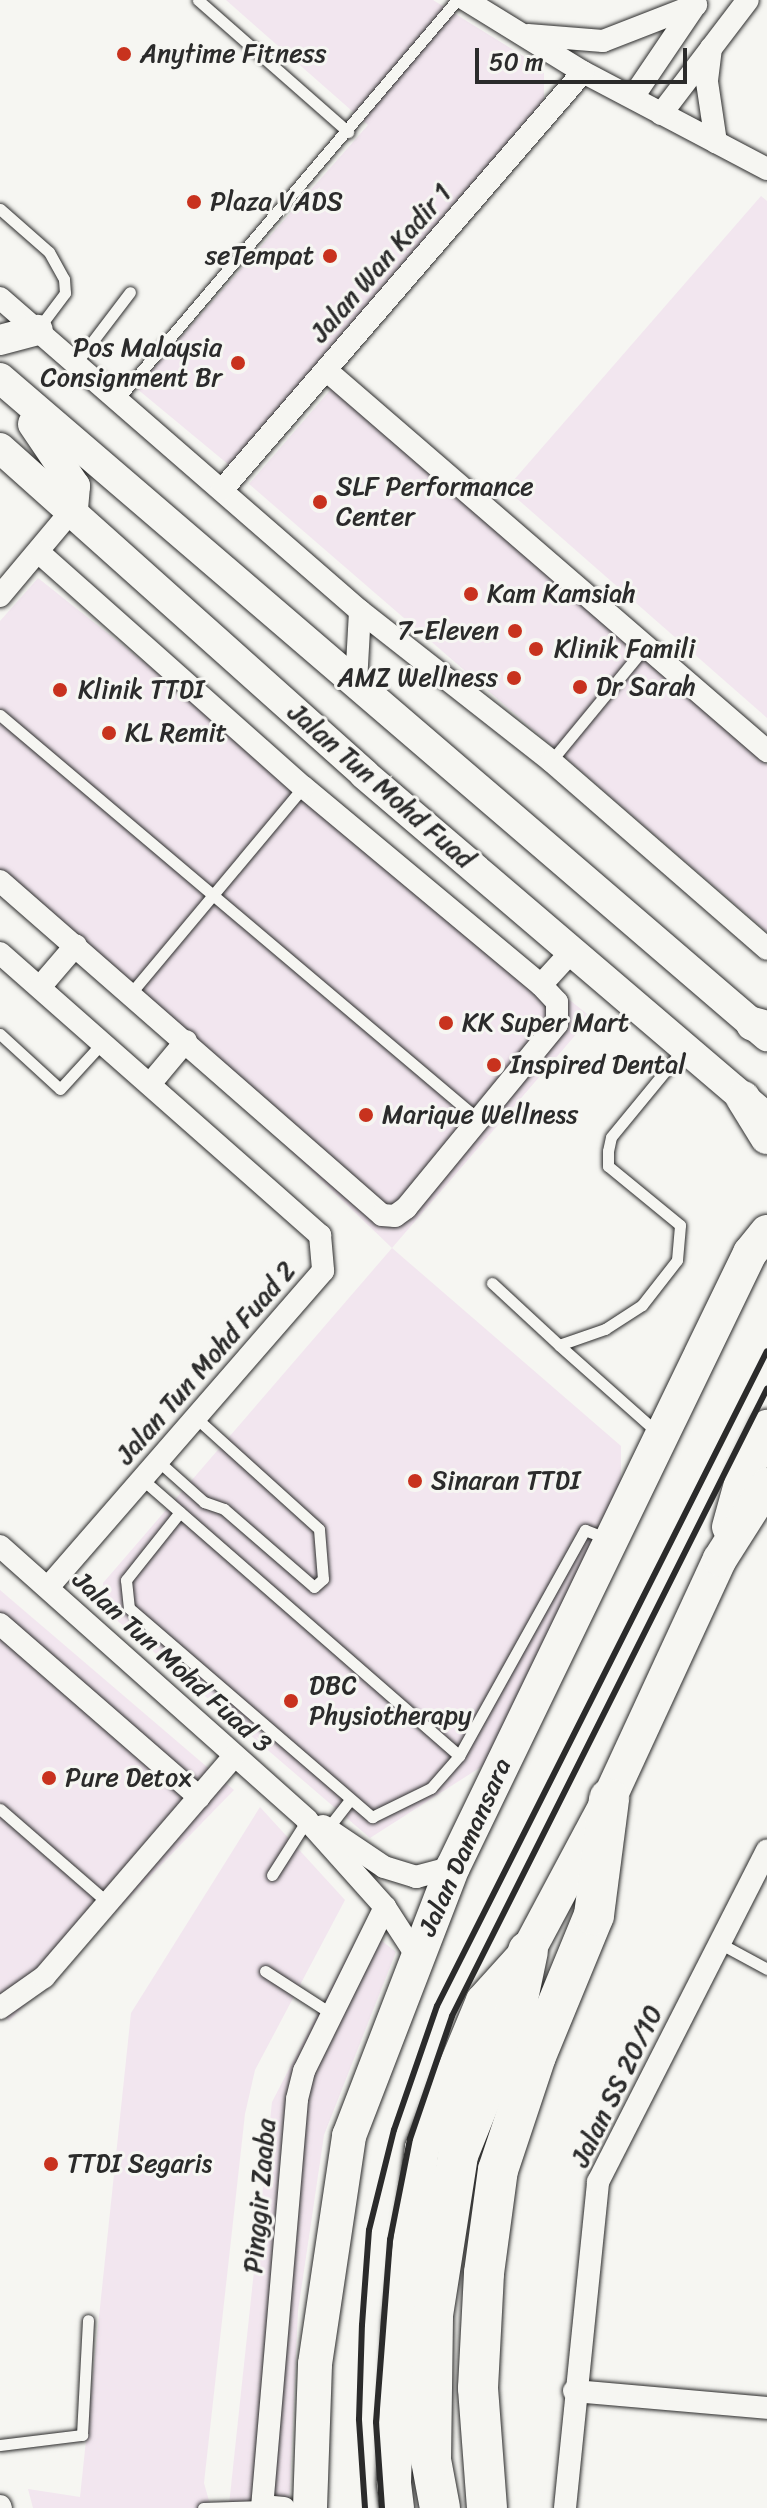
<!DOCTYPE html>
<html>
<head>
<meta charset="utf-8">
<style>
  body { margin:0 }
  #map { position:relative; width:767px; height:2508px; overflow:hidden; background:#f6f6f2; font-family:Sriracha,sans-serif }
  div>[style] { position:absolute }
  .built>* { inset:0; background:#f2e6ef }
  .roads { filter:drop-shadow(0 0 2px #2b2b2b) drop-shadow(0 0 2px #2b2b2b) }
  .service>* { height:11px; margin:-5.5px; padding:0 5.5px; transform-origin:5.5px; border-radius:5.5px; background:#f6f6f2 }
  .minor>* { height:22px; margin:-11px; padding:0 11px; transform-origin:11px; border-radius:11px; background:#f6f6f2 }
  .secondary>* { height:30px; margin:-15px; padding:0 15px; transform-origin:15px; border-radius:15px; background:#f6f6f2 }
  .primary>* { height:34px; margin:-17px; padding:0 17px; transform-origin:17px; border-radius:17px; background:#f6f6f2 }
  .motorway>* { height:40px; margin:-20px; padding:0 20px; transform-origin:20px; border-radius:20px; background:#f6f6f2 }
  .rail>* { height:6px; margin:-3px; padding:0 3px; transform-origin:3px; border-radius:3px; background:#2b2b2b }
  .dots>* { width:22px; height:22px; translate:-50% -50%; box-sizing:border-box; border:4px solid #f6f6f2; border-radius:50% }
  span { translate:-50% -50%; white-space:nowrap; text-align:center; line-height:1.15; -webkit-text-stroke:6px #f6f6f2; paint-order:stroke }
  .poi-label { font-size:26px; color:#2b2b2b }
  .left { translate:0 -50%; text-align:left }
  .right { translate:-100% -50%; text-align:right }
  .street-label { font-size:26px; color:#2b2b2b }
  .scale { position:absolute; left:475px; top:48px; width:212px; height:36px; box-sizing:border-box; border:4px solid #2b2b2b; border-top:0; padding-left:10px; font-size:24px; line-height:28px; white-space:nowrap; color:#2b2b2b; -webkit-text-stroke:6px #f6f6f2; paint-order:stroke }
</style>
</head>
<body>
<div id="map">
  <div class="built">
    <div style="clip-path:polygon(226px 0,433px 0,544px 69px,544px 103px,229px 465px,136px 388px,368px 125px)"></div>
    <div style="clip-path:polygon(761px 196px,767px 201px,767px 718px,506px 489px)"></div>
    <div style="clip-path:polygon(332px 388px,767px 765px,767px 932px,249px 484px)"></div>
    <div style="clip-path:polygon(38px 578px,591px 1017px,392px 1248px,621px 1446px,621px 1489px,484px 1765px,370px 1838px,105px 1610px,103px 1583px,392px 1248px,0 872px,0 621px)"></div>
    <div style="clip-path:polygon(0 1590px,234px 1790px,9px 2021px,0 2013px)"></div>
    <div style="clip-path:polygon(260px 1807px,345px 1900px,255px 2070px,245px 2114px,204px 2483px,211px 2508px,33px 2508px,28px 2489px,80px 2497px,131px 2013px)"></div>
    <div style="clip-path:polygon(363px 1926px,396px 1952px,324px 2135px,298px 2311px,289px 2508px,229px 2505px,272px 2102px)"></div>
  </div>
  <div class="roads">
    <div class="service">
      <div style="left:198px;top:0;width:200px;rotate:41.3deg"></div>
      <div style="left:0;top:209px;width:65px;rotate:41.3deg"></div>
      <div style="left:49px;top:252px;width:31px;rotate:61deg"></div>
      <div style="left:64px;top:279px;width:14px;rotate:86deg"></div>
      <div style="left:65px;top:293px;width:45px;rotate:126.9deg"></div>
      <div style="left:76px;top:363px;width:89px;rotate:-52.7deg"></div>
      <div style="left:117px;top:400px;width:525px;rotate:-49.64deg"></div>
      <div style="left:0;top:715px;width:627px;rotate:40.21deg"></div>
      <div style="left:551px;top:761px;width:148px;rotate:-50.5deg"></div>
      <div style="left:131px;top:993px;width:268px;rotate:-50.1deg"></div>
      <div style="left:0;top:1034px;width:81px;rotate:42.5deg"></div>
      <div style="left:60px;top:1089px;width:64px;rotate:-47.5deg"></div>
      <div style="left:492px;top:1283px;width:91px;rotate:42.8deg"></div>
      <div style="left:658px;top:1433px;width:132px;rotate:-138.4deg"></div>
      <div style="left:559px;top:1345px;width:49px;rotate:-19.2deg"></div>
      <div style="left:605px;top:1329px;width:44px;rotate:-33deg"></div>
      <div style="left:642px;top:1305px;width:57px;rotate:-52.1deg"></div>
      <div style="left:677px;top:1260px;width:35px;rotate:-85deg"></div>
      <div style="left:680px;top:1225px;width:93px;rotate:-140.7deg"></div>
      <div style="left:608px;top:1166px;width:15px;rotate:-90deg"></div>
      <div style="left:608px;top:1151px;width:14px;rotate:-78deg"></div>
      <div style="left:611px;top:1137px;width:115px;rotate:-50.6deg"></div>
      <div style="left:158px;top:1461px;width:62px;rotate:41.7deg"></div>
      <div style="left:204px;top:1502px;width:21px;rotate:19deg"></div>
      <div style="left:224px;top:1509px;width:119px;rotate:40.9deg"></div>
      <div style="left:314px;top:1587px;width:12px;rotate:-42deg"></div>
      <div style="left:323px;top:1579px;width:50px;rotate:-94.6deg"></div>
      <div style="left:319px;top:1529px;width:166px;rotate:-137.9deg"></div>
      <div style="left:142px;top:1479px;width:421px;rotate:41.1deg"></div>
      <div style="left:180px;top:1512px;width:87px;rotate:128.5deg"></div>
      <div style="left:126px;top:1580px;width:28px;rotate:84deg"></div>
      <div style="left:129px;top:1608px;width:321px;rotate:40.7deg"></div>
      <div style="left:372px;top:1817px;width:66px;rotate:-26.2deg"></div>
      <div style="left:431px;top:1788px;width:43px;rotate:-48.8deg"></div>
      <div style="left:459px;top:1756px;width:259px;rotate:-60.9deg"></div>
      <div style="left:585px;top:1530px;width:26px;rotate:21deg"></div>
      <div style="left:0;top:1809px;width:142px;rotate:41deg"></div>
      <div style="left:328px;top:1828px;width:36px;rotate:-52deg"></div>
      <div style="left:272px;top:1875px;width:65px;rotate:-57.5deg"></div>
      <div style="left:721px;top:1944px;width:52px;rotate:28.5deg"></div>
      <div style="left:265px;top:1971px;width:83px;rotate:32.7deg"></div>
      <div style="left:0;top:2445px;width:83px;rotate:-7deg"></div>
      <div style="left:82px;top:2435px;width:115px;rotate:-87deg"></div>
      <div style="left:203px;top:2508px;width:59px;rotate:-1.9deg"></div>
    </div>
    <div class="minor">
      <div style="left:466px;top:0;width:137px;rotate:31.6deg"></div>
      <div style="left:583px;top:72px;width:208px;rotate:27.8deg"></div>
      <div style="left:528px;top:35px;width:75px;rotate:4.6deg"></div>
      <div style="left:603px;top:41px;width:100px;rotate:-21.2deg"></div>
      <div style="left:711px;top:48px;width:34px;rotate:97deg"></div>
      <div style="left:707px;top:82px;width:61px;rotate:81.5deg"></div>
      <div style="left:633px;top:97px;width:112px;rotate:-55.9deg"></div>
      <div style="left:661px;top:114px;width:143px;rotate:-52.7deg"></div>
      <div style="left:0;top:298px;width:477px;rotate:41deg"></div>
      <div style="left:360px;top:611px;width:243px;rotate:38.1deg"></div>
      <div style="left:551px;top:761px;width:286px;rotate:41deg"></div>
      <div style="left:326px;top:370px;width:583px;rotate:40.83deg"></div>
      <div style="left:222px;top:490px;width:552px;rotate:-49.18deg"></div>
      <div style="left:0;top:596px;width:114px;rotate:-50deg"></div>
      <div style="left:356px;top:683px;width:72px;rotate:-86.8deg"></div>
      <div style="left:0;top:881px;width:507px;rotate:41.16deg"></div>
      <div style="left:382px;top:1215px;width:13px;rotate:4deg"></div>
      <div style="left:395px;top:1216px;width:14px;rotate:-36deg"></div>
      <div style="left:406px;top:1208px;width:238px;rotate:-50.6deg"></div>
      <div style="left:557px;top:1024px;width:22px;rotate:-90deg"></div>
      <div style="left:557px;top:1002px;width:23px;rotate:-133deg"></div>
      <div style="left:541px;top:985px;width:310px;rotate:-140.2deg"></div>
      <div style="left:303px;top:787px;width:353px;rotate:-138.4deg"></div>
      <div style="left:0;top:953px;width:427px;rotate:41.4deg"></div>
      <div style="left:320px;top:1235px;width:36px;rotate:85deg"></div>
      <div style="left:323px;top:1271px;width:419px;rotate:131deg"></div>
      <div style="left:541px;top:985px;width:46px;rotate:-47.6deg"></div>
      <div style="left:40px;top:987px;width:55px;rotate:-49.4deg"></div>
      <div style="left:150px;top:1084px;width:56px;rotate:-50.1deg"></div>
      <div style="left:0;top:1546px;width:411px;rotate:41.7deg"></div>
      <div style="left:307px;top:1820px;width:117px;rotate:48.1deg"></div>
      <div style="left:385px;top:1907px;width:57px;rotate:57.1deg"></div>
      <div style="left:0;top:1624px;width:264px;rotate:41deg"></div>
      <div style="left:323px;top:1826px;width:73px;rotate:33.9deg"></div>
      <div style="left:384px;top:1867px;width:34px;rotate:17deg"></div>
      <div style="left:416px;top:1877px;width:38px;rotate:-15deg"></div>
      <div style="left:0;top:2008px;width:54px;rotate:-35.2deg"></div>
      <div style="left:44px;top:1977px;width:290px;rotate:-49.3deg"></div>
      <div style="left:574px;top:2391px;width:194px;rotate:5deg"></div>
      <div style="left:0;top:2506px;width:2px;rotate:63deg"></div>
      <div style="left:262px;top:2506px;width:22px;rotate:5deg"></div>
      <div style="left:262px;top:2508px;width:410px;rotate:-85.1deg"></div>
      <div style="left:297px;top:2099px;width:29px;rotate:-76deg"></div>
      <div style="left:304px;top:2071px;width:183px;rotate:-63.7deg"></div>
      <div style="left:565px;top:2508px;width:328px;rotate:-84.2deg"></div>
      <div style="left:598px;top:2182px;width:372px;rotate:-63deg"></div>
    </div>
    <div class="secondary">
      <div style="left:0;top:340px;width:39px;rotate:-15deg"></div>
      <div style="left:0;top:378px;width:1011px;rotate:40.63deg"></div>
      <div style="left:33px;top:424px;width:75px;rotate:55.9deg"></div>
      <div style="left:75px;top:486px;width:23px;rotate:95deg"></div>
      <div style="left:0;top:448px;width:489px;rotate:41.8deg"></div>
      <div style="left:364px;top:774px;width:521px;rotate:40.48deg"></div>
    </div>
    <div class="primary">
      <div style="left:753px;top:1024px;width:15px;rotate:16deg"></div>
      <div style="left:743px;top:1098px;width:46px;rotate:58.4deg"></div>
      <div style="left:729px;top:1527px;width:49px;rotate:-74.5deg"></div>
      <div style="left:742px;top:1480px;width:59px;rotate:-64.7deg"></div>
      <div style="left:310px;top:2508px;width:144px;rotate:-88deg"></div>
      <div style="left:315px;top:2364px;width:231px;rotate:-81.5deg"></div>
      <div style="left:349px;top:2136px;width:288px;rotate:-68.9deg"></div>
      <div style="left:453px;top:1867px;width:682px;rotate:-64.19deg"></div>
      <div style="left:750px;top:1253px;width:27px;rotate:-51deg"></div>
      <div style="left:397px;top:2508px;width:26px;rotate:-97deg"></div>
      <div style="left:394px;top:2482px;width:160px;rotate:-87.9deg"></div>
      <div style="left:400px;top:2322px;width:175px;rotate:-82.8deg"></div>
      <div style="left:422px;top:2148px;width:159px;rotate:-67.5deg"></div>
      <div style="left:483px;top:2001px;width:67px;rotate:-48deg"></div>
      <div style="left:528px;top:1951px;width:172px;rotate:-61.9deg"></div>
      <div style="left:609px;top:1799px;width:264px;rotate:-65.2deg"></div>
      <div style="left:720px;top:1559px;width:88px;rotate:-57.6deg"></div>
    </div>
    <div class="motorway">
      <div style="left:440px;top:2508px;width:49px;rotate:-100.6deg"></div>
      <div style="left:431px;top:2460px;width:145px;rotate:-89.2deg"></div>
      <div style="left:433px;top:2315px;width:162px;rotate:-81.1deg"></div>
      <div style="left:458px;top:2155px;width:153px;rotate:-68.1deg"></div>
      <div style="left:515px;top:2013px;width:63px;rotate:-78.2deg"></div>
      <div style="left:487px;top:2508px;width:120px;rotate:-94.3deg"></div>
      <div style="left:478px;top:2388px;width:115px;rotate:-87deg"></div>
      <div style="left:484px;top:2273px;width:104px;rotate:-82.3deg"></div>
      <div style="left:498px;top:2170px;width:120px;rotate:-71.6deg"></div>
      <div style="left:536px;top:2056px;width:152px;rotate:-67.6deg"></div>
      <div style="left:594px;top:1915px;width:117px;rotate:-82.6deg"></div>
    </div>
  </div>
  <div class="rail">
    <div style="left:365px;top:2508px;width:89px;rotate:-93.9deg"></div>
    <div style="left:359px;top:2419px;width:94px;rotate:-88.2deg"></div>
    <div style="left:362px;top:2325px;width:95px;rotate:-85.8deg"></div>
    <div style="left:369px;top:2230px;width:103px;rotate:-76deg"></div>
    <div style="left:394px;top:2130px;width:131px;rotate:-70.9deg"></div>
    <div style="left:437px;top:2006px;width:733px;rotate:-63.26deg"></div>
    <div style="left:382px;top:2508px;width:86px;rotate:-94deg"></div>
    <div style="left:376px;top:2422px;width:183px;rotate:-85.6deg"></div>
    <div style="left:390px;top:2240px;width:103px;rotate:-78.8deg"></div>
    <div style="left:410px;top:2139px;width:130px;rotate:-71.1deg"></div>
    <div style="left:452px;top:2016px;width:702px;rotate:-63.33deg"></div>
  </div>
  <div class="dots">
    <div style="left:124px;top:54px;background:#c8321e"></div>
    <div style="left:194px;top:202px;background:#c8321e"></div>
    <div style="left:330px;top:256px;background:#c8321e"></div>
    <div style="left:238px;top:363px;background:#c8321e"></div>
    <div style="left:320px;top:502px;background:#c8321e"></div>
    <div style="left:471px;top:594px;background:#c8321e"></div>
    <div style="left:515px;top:631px;background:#c8321e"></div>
    <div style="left:536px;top:649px;background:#c8321e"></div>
    <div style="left:514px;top:678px;background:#c8321e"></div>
    <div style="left:580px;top:687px;background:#c8321e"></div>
    <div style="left:60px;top:690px;background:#c8321e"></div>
    <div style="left:109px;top:733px;background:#c8321e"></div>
    <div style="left:446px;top:1023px;background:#c8321e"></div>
    <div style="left:494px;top:1065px;background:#c8321e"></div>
    <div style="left:366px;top:1115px;background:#c8321e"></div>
    <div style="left:415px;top:1481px;background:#c8321e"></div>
    <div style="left:291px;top:1701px;background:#c8321e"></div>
    <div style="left:49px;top:1778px;background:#c8321e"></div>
    <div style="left:51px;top:2164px;background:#c8321e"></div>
  </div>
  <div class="poi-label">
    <span class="left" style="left:140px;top:54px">Anytime Fitness</span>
    <span class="left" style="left:210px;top:202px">Plaza VADS</span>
    <span class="right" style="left:314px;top:256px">seTempat</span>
    <span class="right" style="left:222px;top:363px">Pos Malaysia<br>Consignment Br</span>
    <span class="left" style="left:336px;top:502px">SLF Performance<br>Center</span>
    <span class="left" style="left:487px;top:594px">Kam Kamsiah</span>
    <span class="right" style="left:499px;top:631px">7-Eleven</span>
    <span class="left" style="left:554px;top:649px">Klinik Famili</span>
    <span class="right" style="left:498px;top:678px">AMZ Wellness</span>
    <span class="left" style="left:596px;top:687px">Dr Sarah</span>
    <span class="left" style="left:78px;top:690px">Klinik TTDI</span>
    <span class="left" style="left:125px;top:733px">KL Remit</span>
    <span class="left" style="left:462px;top:1023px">KK Super Mart</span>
    <span class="left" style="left:510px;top:1065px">Inspired Dental</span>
    <span class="left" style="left:382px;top:1115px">Marique Wellness</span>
    <span class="left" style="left:431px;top:1481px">Sinaran TTDI</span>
    <span class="left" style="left:309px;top:1701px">DBC<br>Physiotherapy</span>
    <span class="left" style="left:65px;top:1778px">Pure Detox</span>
    <span class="left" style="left:67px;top:2164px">TTDI Segaris</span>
  </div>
  <div class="street-label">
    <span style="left:381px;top:263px;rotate:-49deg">Jalan Wan Kadir 1</span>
    <span style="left:381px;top:786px;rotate:41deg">Jalan Tun Mohd Fuad</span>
    <span style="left:206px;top:1363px;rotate:-49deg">Jalan Tun Mohd Fuad 2</span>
    <span style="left:172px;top:1662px;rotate:42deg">Jalan Tun Mohd Fuad 3</span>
    <span style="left:465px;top:1847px;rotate:-66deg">Jalan Damansara</span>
    <span style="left:617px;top:2086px;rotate:-64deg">Jalan SS 20/10</span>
    <span style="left:260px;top:2196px;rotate:-85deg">Pinggir Zaaba</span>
  </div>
  <div class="scale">50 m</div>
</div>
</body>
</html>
